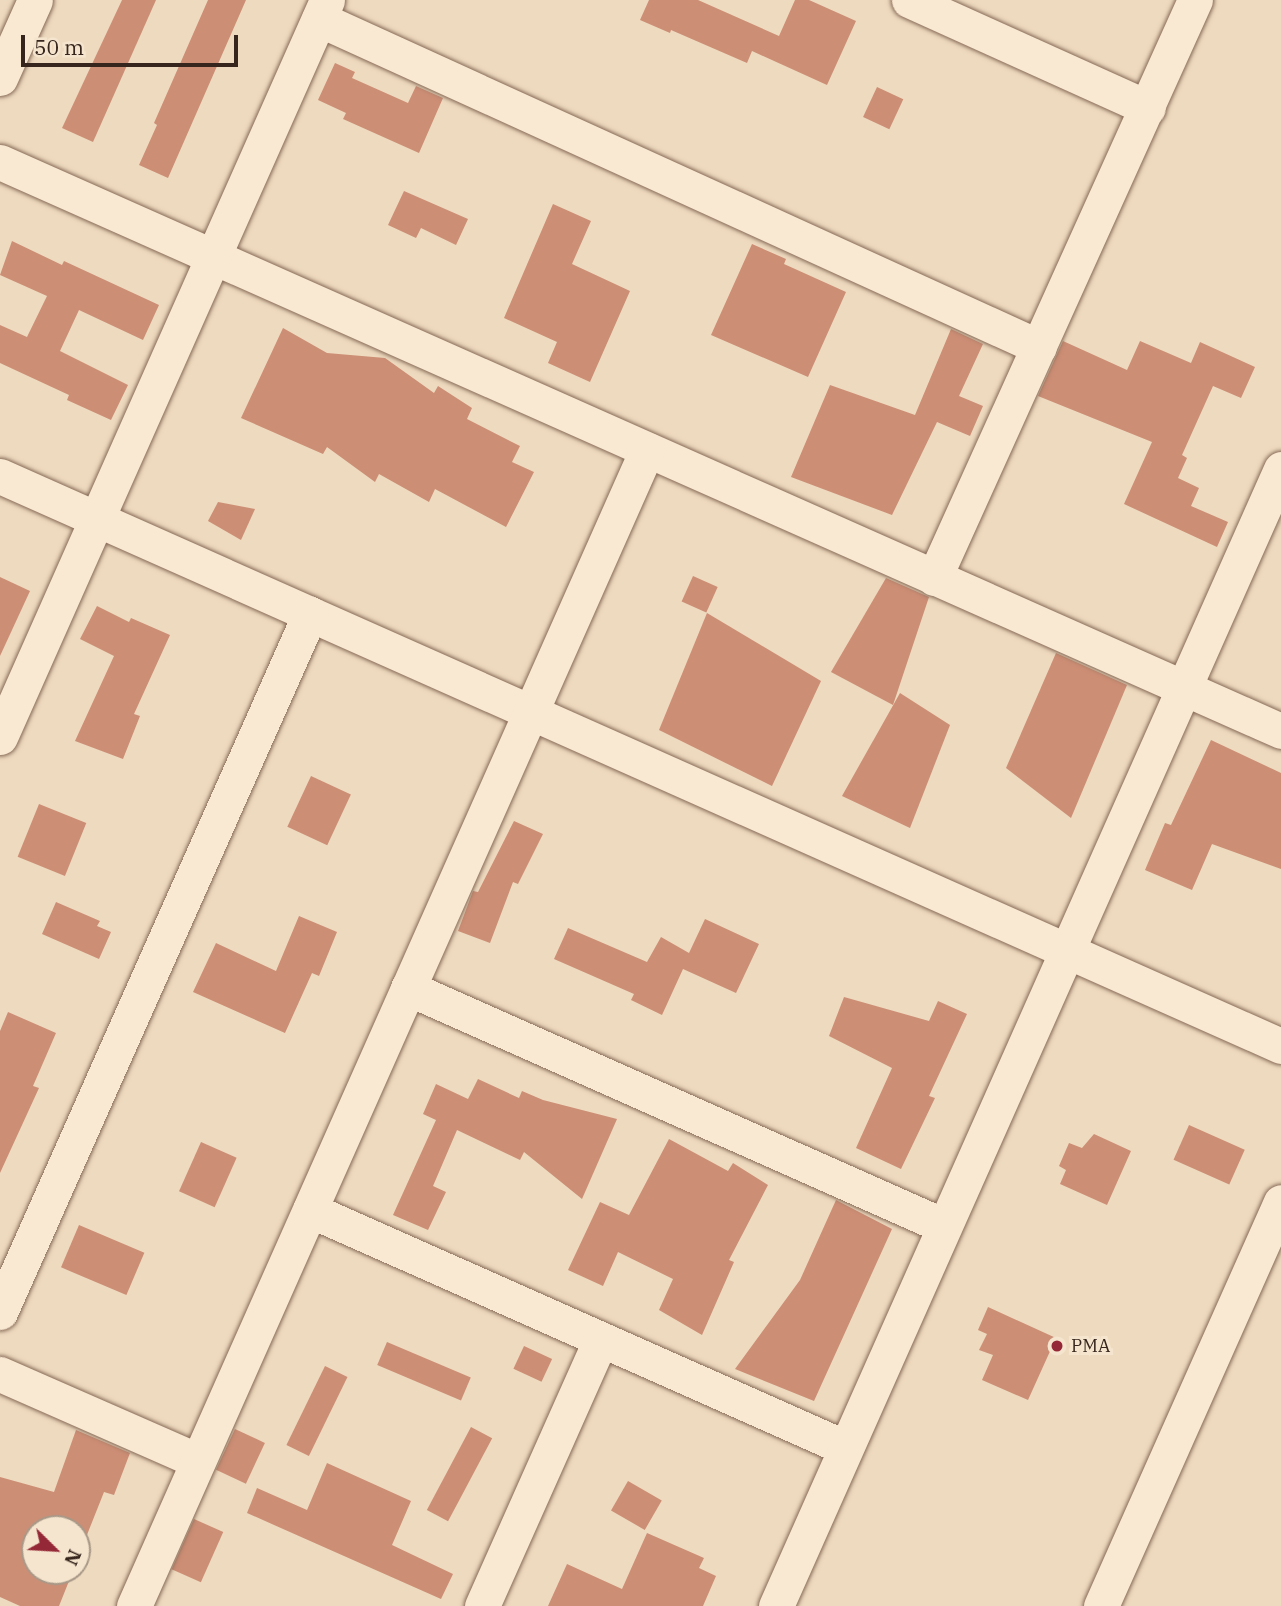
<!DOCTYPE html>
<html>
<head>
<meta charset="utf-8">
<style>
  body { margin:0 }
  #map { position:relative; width:1281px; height:1606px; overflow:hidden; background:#eedabf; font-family:"IBM Plex Serif",serif }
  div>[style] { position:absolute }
  .building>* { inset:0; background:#cc8e75; transform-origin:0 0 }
  .roads { filter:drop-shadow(0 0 2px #866a57) drop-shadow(0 0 2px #866a57) }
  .minor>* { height:35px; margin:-17.5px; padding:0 17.5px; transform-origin:17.5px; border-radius:17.5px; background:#f9e8d2 }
  .dots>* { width:19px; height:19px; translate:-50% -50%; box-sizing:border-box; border:4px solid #f5e5ce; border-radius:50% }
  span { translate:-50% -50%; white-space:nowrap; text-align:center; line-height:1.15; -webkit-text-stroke:6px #f5e5ce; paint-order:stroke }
  .poi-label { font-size:18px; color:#35251c }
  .left { translate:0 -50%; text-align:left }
  .north { position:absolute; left:21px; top:1515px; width:70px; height:70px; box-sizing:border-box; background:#f5e5ce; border:2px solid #a89887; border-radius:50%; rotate:114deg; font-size:19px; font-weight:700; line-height:28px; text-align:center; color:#35251c }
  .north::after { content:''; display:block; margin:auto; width:24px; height:32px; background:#952836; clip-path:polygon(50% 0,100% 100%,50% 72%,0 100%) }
  .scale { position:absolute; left:21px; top:35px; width:217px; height:32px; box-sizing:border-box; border:4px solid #35251c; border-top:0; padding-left:9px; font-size:21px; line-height:24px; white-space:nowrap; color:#35251c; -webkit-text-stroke:5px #f5e5ce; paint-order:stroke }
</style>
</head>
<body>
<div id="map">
  <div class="building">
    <div style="clip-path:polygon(122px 0,156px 0,93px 142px,62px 128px)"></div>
    <div style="clip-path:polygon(208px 0,246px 0,168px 178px,139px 165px,157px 125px,154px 123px)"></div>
    <div style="clip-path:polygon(649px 0,698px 0,779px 36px,795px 0,809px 0,856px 21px,827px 85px,752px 51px,747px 63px,671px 30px,670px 33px,640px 20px)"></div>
    <div style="clip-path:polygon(335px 63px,355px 72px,352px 78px,408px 103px,416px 86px,443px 98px,419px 153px,343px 119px,346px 113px,318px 100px)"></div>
    <div style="left:877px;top:87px;width:29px;height:33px;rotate:25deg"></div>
    <div style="clip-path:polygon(404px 191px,468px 219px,456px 245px,421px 228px,416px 238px,388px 225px)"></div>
    <div style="clip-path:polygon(553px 204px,591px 221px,572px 264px,630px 291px,590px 382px,548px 363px,557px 342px,504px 318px)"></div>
    <div style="clip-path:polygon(12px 241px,62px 265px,64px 261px,159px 305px,143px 340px,79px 310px,60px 351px,128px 385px,111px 420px,67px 400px,69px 395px,0 363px,0 325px,27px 337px,47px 296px,0 275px)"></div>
    <div style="clip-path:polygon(752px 244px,786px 259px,784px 264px,846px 292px,808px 377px,711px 335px)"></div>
    <div style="clip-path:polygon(283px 328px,327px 353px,385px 358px,434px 393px,438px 386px,472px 408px,467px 419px,520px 446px,512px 462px,534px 472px,506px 527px,435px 489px,429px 502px,379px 474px,375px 482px,327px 447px,323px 454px,241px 418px)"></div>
    <div style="clip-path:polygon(951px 329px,983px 344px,959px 396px,983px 406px,970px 436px,937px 422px,892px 515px,791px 477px,830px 385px,915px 415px)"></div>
    <div style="clip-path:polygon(1063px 341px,1127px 370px,1140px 341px,1191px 363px,1200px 342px,1255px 367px,1241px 398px,1213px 386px,1182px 455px,1187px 458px,1178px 478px,1199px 488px,1191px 506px,1228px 522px,1217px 547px,1124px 504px,1152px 442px,1038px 396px)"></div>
    <div style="clip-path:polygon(218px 502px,255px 509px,241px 540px,208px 521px)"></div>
    <div style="left:693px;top:576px;width:27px;height:28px;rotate:24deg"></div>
    <div style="clip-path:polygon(0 577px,30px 591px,0 656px)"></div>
    <div style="clip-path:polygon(886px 578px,929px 597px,893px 705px,831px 672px)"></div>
    <div style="clip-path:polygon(97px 606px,129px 622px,131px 618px,170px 635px,134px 714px,140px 716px,123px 759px,75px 741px,114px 656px,80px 639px)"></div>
    <div style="clip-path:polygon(707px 613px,821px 681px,772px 786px,659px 730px)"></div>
    <div style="clip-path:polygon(1056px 653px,1127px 685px,1071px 818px,1006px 768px)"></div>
    <div style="clip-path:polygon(900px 693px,950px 725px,910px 828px,842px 796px)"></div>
    <div style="clip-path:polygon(1211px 740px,1281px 773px,1281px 869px,1212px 844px,1192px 890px,1145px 870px,1165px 823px,1171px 825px)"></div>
    <div style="left:311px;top:776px;width:44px;height:56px;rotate:25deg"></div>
    <div style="left:39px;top:804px;width:51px;height:57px;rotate:22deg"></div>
    <div style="clip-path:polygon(514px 821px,543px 834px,518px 884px,513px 882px,490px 943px,458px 931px,473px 891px,478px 892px)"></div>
    <div style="clip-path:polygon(56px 902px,100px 921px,97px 926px,111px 932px,99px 959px,42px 934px)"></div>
    <div style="clip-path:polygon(299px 916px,337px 932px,319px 976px,312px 973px,285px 1033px,193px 992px,216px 943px,276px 971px)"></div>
    <div style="clip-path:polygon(705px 919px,759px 944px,736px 993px,683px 969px,662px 1015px,631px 1000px,634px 994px,554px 959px,568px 928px,647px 962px,661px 937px,689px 953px)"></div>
    <div style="clip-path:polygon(844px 997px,929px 1021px,938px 1001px,967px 1014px,929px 1096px,935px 1098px,901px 1169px,856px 1148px,892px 1068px,829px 1036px)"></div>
    <div style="clip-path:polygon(8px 1012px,56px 1033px,33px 1086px,39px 1088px,0 1173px,0 1031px)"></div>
    <div style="clip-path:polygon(478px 1079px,519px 1098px,522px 1091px,543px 1100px,617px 1119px,582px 1199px,524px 1152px,520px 1160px,457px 1130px,433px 1186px,446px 1192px,428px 1230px,393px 1215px,436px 1120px,423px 1114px,436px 1084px,468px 1099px)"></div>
    <div style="left:1189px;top:1125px;width:61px;height:38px;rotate:24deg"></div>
    <div style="clip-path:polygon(1094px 1134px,1131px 1151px,1107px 1205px,1060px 1184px,1066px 1170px,1059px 1166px,1069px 1143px,1082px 1148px)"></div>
    <div style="clip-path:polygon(669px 1139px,728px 1171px,733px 1163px,768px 1185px,729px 1260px,734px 1262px,702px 1335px,659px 1310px,673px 1279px,618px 1252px,603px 1286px,568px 1270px,600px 1202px,629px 1215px)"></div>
    <div style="left:201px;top:1142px;width:39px;height:54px;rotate:24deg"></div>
    <div style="clip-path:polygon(836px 1200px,892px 1229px,814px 1401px,735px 1369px,800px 1280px)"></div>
    <div style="left:79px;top:1225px;width:71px;height:46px;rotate:23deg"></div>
    <div style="clip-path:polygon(988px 1307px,1056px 1338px,1028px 1400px,982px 1380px,993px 1355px,979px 1350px,987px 1334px,978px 1330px)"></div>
    <div style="left:387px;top:1342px;width:91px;height:25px;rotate:23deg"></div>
    <div style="left:524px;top:1346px;width:31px;height:25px;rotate:25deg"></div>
    <div style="left:325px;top:1366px;width:25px;height:88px;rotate:26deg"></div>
    <div style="left:471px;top:1427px;width:24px;height:94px;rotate:28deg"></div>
    <div style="left:235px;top:1429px;width:33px;height:45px;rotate:25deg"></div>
    <div style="clip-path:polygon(76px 1430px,130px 1453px,114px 1495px,104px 1492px,77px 1560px,77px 1529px,35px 1529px,35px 1571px,73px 1571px,59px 1606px,20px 1606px,0 1597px,0 1477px,54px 1492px)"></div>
    <div style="clip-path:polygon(327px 1463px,411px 1501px,392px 1545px,453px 1574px,441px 1599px,247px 1513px,257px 1488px,307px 1510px)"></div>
    <div style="left:628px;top:1481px;width:39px;height:34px;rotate:30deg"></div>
    <div style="left:194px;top:1519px;width:32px;height:55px;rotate:24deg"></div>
    <div style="clip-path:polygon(647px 1533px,704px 1558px,699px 1568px,716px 1576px,703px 1606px,548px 1606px,567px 1564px,622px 1589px)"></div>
  </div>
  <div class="roads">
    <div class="minor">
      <div style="left:909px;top:0;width:262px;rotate:24.3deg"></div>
      <div style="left:319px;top:19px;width:791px;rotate:24.49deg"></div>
      <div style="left:0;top:78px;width:85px;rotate:-65.8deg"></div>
      <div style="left:0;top:162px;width:1402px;rotate:23.95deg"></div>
      <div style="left:0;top:476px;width:1402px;rotate:23.99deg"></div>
      <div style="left:934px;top:578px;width:634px;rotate:-65.7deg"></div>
      <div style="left:0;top:737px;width:806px;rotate:-66.07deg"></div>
      <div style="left:408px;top:988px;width:586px;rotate:23.94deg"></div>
      <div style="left:310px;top:1210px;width:586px;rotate:23.94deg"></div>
      <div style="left:0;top:1312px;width:764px;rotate:-66.05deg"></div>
      <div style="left:0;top:1374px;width:216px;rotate:23.7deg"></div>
      <div style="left:134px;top:1606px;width:1265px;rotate:-66.07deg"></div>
      <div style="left:482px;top:1606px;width:292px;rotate:-66deg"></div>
      <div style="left:776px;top:1606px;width:1244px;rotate:-66.05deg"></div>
      <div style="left:1101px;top:1606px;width:442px;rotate:-66deg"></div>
    </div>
  </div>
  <div class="dots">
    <div style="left:1057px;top:1346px;background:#952836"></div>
  </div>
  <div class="poi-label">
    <span class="left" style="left:1071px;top:1346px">PMA</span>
  </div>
  <div class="north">N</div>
  <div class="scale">50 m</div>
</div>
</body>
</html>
